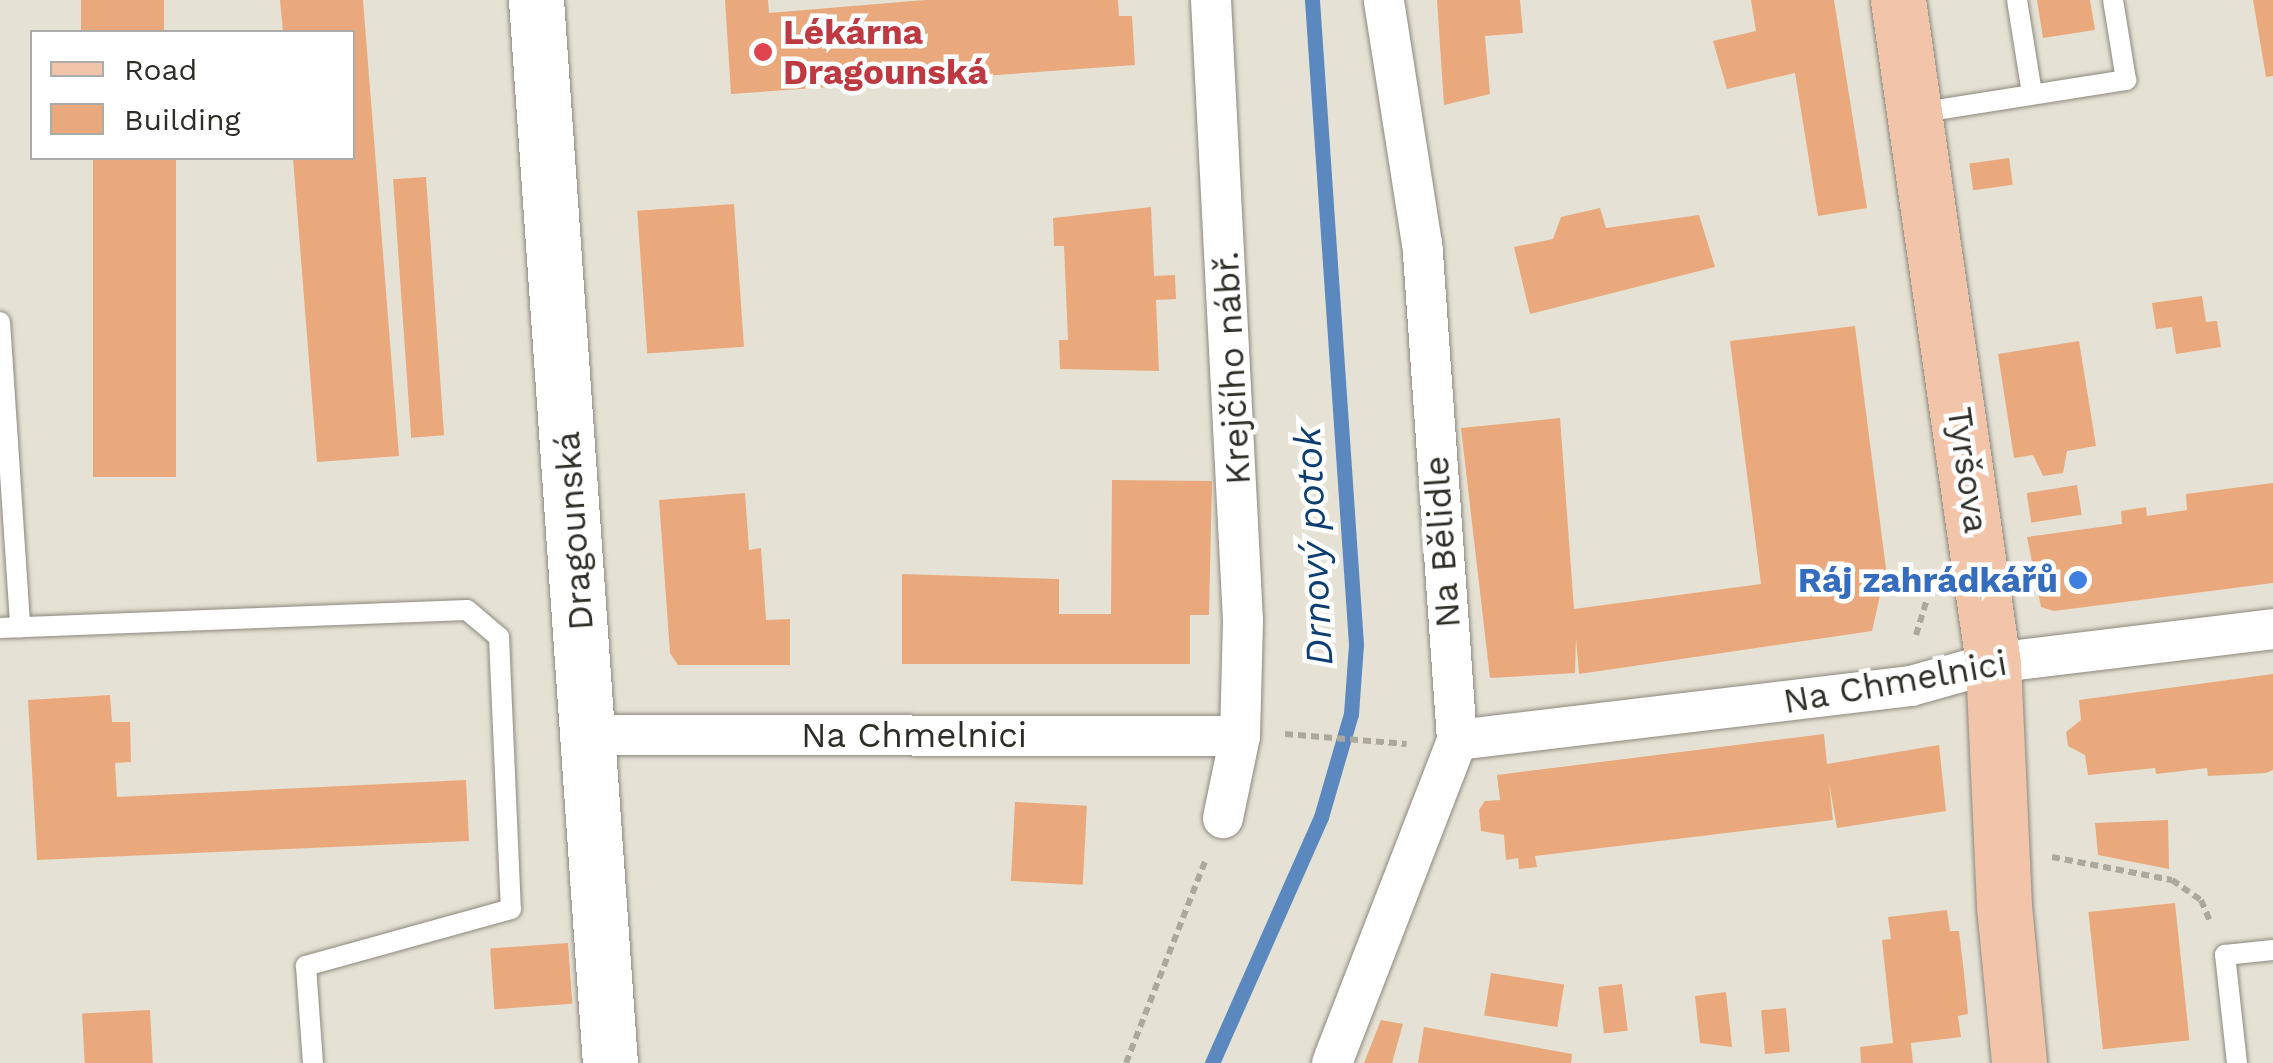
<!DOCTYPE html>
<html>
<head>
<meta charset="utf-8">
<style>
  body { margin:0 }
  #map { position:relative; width:2273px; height:1063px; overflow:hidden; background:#e5e2d5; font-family:"Work Sans",sans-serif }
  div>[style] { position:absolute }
  .stream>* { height:15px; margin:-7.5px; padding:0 7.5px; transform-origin:7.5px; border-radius:7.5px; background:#5b89bf }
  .building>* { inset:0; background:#eaa97c; transform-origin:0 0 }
  .path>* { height:6px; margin-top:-3px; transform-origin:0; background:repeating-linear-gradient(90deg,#aba89e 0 8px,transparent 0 13px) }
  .roads { filter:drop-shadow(0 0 2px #8b887d) drop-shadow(0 0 2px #8b887d) }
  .lane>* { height:20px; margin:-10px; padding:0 10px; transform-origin:10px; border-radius:10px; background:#fff }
  .street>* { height:40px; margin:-20px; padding:0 20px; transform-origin:20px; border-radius:20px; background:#fff }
  .secondary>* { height:55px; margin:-27.5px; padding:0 27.5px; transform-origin:27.5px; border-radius:27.5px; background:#fff }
  .primary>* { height:55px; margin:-27.5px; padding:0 27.5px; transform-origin:27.5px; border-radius:27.5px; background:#f2c4a9 }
  .dots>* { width:28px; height:28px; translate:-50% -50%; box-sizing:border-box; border:5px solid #fff; border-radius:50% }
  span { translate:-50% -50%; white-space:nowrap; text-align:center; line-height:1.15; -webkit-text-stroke:9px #fff; paint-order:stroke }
  .health-label { font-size:35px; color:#be3a42; font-weight:700 }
  .left { translate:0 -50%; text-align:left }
  .street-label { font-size:35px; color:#2e2d28 }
  .shop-label { font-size:35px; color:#366cbe; font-weight:700 }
  .right { translate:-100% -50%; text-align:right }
  .water-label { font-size:38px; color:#0c3e71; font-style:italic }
  .legend { position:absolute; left:30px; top:30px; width:325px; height:130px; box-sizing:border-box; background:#fff; border:2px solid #ababa9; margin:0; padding:12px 18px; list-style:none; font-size:30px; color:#2e2d28 }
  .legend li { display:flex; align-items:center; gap:20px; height:50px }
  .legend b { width:50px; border:2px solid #ababa9 }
</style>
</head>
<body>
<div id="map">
  <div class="stream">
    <div style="left:1212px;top:1063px;width:269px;rotate:-66.1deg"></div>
    <div style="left:1321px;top:817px;width:107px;rotate:-73.8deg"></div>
    <div style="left:1351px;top:714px;width:70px;rotate:-85.9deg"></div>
    <div style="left:1356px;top:644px;width:646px;rotate:-93.91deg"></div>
  </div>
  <div class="building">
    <div style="left:81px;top:0;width:83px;height:32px"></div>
    <div style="clip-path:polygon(280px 0,363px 0,399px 456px,317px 462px,293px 158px,352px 158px,352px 32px,283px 32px)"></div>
    <div style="clip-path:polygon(725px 0,768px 0,769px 13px,925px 0,1118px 0,1119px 16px,1132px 16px,1135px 65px,731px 94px)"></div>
    <div style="clip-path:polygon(1437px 0,1520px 0,1523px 33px,1485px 36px,1490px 94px,1444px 105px)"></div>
    <div style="clip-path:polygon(1751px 0,1834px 0,1867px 208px,1818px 216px,1795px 73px,1727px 89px,1713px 41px,1756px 31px)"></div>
    <div style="clip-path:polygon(2037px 0,2090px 0,2095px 30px,2043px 38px)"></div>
    <div style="clip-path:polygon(2253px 0,2273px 0,2273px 76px,2266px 77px)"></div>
    <div style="left:93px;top:158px;width:83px;height:319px"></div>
    <div style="left:2009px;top:158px;width:27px;height:40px;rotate:82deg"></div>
    <div style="left:426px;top:177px;width:259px;height:33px;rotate:86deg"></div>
    <div style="left:734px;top:204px;width:143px;height:97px;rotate:86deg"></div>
    <div style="clip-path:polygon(1151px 207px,1154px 276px,1175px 275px,1176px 299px,1156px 300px,1159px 371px,1060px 369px,1059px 340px,1068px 340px,1064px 246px,1054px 246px,1053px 218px)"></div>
    <div style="clip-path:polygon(1600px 208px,1606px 228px,1699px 215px,1715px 267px,1530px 314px,1514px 247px,1553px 239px,1561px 217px)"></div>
    <div style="clip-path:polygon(2202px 296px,2206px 322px,2217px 321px,2221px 347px,2176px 354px,2172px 327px,2156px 329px,2152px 303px)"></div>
    <div style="clip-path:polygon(1855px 326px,1886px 569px,1872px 631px,1579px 674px,1576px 638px,1575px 673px,1490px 678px,1461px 428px,1560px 418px,1574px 609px,1761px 584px,1730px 341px)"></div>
    <div style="clip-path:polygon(2079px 341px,2096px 446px,2067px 451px,2063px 473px,2043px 476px,2033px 455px,2014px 458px,1998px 354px)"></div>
    <div style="clip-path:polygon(1112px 480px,1212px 481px,1209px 615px,1190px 615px,1190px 664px,902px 664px,902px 574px,1059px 579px,1059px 614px,1111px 614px)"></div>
    <div style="clip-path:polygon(2273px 483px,2273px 583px,2054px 611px,2041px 607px,2027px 537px,2122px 524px,2121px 511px,2146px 507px,2147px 516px,2187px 510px,2186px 494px)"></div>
    <div style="left:2077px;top:485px;width:30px;height:51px;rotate:81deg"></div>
    <div style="clip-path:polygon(745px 493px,749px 550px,761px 548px,766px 620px,790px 619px,790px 665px,678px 665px,670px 653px,659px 500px)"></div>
    <div style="clip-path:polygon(2273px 674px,2273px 770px,2266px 773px,2208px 776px,2207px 768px,2156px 774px,2155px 768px,2088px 775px,2085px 755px,2068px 746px,2066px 732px,2081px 720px,2079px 700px)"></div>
    <div style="clip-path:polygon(110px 695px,112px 722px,130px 722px,131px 762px,115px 763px,117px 797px,466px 780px,469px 841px,37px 860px,28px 700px)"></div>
    <div style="clip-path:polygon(1824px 734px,1827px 764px,1939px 745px,1946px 811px,1837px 828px,1829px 783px,1833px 820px,1535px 856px,1537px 867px,1519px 869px,1518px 858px,1506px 860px,1504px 835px,1481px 831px,1479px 810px,1485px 801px,1500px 800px,1497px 775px)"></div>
    <div style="left:1015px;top:802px;width:72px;height:79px;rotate:3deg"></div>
    <div style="clip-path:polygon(2168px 820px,2169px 869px,2098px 855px,2095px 823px)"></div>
    <div style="left:2175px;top:903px;width:138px;height:87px;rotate:84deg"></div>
    <div style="clip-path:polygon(1947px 910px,1950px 931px,1959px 931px,1964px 973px,1968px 1014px,1958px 1016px,1961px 1037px,1911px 1043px,1913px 1063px,1861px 1063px,1860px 1047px,1893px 1043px,1882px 940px,1891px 939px,1888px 917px)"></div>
    <div style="left:568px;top:943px;width:61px;height:78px;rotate:86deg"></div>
    <div style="left:1491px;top:973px;width:74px;height:43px;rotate:9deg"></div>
    <div style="left:1622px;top:984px;width:47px;height:24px;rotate:83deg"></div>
    <div style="clip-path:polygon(1726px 992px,1732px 1047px,1700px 1043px,1695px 996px)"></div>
    <div style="left:1786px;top:1008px;width:44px;height:25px;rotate:85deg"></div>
    <div style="left:150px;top:1010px;width:53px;height:68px;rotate:87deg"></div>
    <div style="clip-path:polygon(1381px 1020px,1403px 1024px,1392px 1063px,1364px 1063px)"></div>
    <div style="clip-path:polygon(1424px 1027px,1572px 1054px,1571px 1063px,1418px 1063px)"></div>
  </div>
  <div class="path">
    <div style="left:1916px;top:635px;width:37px;rotate:-73deg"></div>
    <div style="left:1285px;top:734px;width:122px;rotate:4.7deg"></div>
    <div style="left:2052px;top:857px;width:122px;rotate:10.9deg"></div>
    <div style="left:2172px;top:880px;width:35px;rotate:35deg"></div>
    <div style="left:2201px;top:900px;width:25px;rotate:67deg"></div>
    <div style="left:1126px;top:1063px;width:219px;rotate:-68.6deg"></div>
  </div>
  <div class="roads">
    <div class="lane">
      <div style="left:2017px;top:0;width:95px;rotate:80.9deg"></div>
      <div style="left:1917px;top:113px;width:212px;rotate:-9deg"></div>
      <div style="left:2126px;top:80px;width:81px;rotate:-99.2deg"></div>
      <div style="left:0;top:322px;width:306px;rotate:86.2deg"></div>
      <div style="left:0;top:628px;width:467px;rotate:-2.2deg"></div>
      <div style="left:467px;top:610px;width:42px;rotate:40.2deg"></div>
      <div style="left:499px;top:637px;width:272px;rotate:87.5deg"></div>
      <div style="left:511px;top:909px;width:213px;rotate:164.5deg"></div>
      <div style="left:306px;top:966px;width:97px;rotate:85.9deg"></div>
      <div style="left:2237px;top:1063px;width:109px;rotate:-96.3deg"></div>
      <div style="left:2225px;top:955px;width:48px;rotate:-5.9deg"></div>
    </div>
    <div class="street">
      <div style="left:1211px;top:0;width:622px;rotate:87.05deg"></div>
      <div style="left:1243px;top:621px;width:115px;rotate:91.5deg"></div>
      <div style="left:1240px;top:736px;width:84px;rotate:101.7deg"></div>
      <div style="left:588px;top:735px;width:652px;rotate:0.09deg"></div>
      <div style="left:1457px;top:740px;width:457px;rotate:-6.8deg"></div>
      <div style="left:1911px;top:686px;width:85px;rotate:-15.7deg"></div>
      <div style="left:1993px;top:663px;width:282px;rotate:-6.9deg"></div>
      <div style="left:1332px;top:1063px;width:346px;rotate:-68.8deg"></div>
      <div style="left:1457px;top:740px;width:497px;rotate:-94deg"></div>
      <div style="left:1422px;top:244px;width:247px;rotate:-98.9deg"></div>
    </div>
    <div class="secondary">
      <div style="left:536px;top:0;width:1066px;rotate:86.02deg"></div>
    </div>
    <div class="primary">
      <div style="left:1898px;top:0;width:670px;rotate:81.85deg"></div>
      <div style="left:1993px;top:663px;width:243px;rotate:87.4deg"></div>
      <div style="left:2004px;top:906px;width:158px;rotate:84.5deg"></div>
    </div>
  </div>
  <div class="dots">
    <div style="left:763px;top:52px;background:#e0444e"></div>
    <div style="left:2078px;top:580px;background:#3f7fe0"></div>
  </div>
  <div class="health-label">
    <span class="left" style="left:783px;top:52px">Lékárna<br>Dragounská</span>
  </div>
  <div class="street-label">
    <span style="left:1232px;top:368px;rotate:-93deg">Krejčího nábř.</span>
    <span style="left:1968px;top:470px;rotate:82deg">Tyršova</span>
    <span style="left:574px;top:531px;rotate:-94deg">Dragounská</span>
    <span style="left:1442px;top:542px;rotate:-94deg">Na Bělidle</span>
    <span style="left:1895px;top:682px;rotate:-10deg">Na Chmelnici</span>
    <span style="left:914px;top:735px">Na Chmelnici</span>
  </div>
  <div class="shop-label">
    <span class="right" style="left:2058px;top:580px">Ráj zahrádkářů</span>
  </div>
  <div class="water-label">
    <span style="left:1314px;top:546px;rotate:-93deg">Drnový potok</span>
  </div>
  <ul class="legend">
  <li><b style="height:12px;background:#f2c4a9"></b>Road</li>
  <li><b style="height:28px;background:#eaa97c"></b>Building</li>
  </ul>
</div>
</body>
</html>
